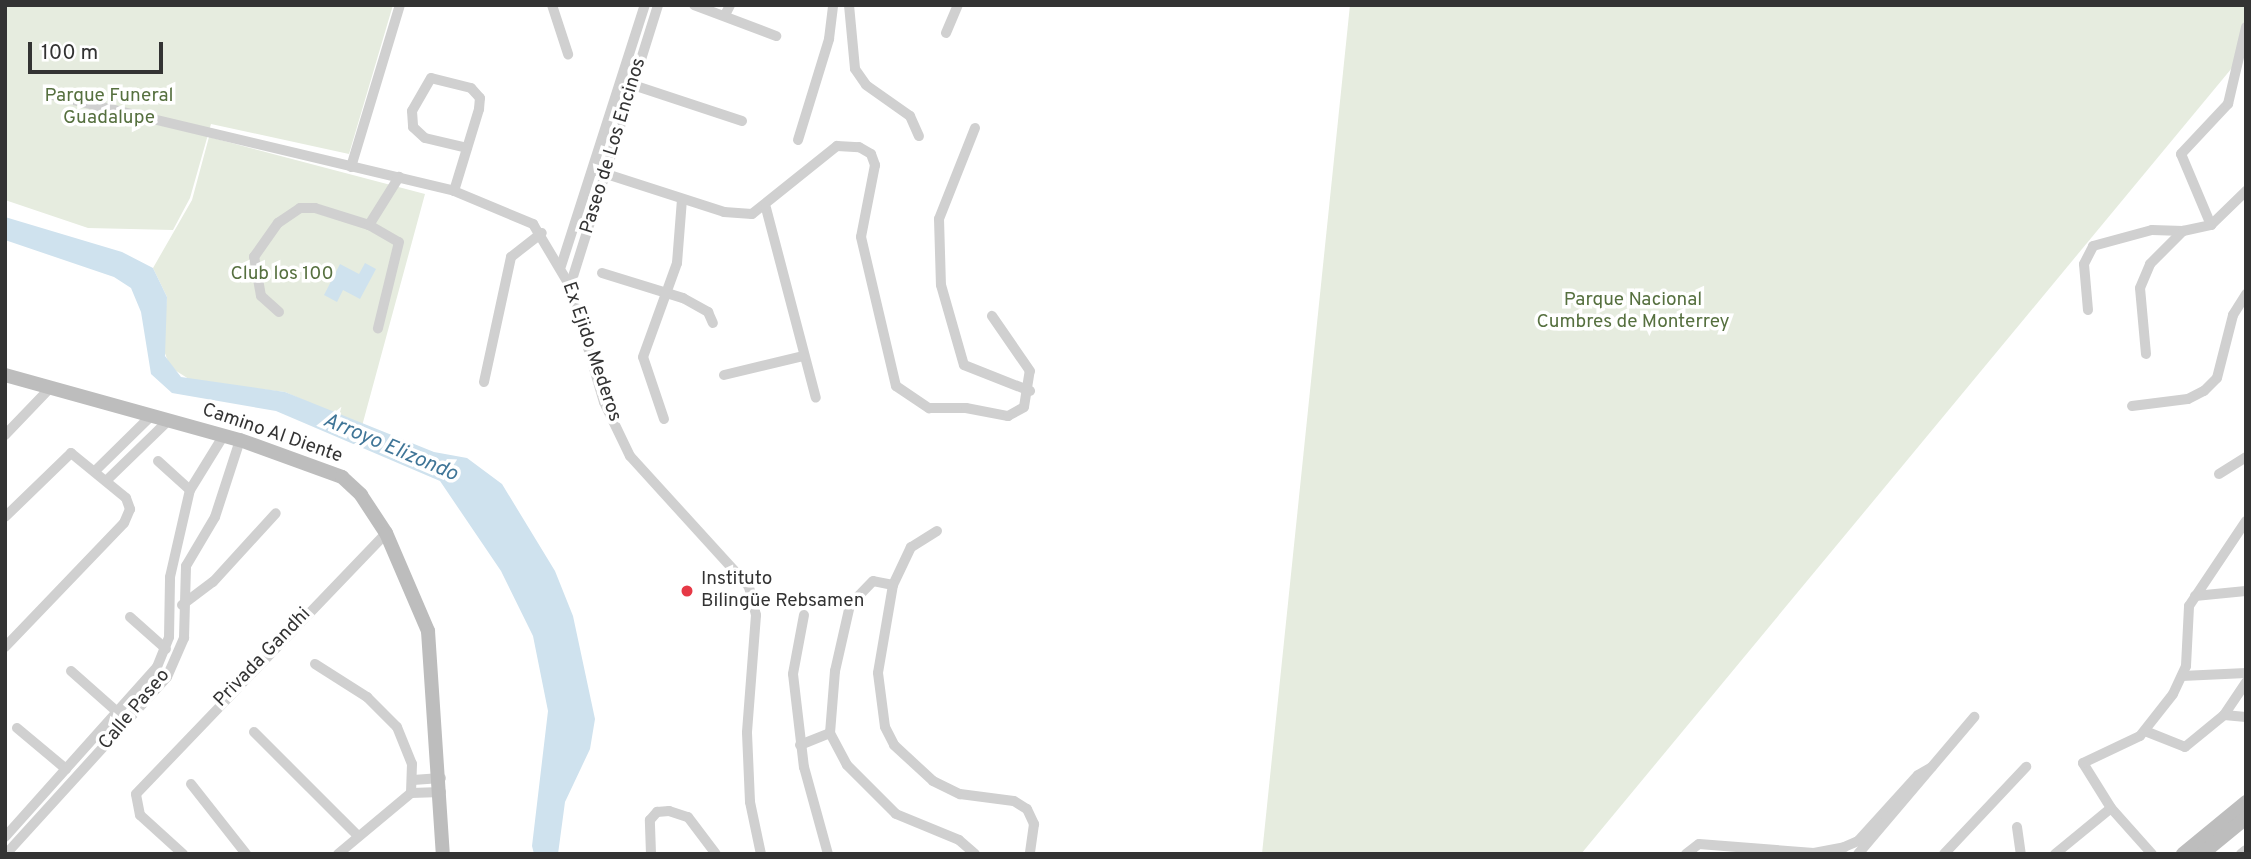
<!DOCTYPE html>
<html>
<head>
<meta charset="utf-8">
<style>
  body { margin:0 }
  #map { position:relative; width:2251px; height:859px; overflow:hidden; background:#fff; font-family:Overpass,sans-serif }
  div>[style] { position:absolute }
  .green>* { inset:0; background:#e6ecdf }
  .water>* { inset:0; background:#cfe2ee }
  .street>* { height:10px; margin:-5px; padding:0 5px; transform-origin:5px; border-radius:5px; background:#d0d0d0 }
  .secondary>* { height:14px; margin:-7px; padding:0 7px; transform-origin:7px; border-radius:7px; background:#bdbdbd }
  .dots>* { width:19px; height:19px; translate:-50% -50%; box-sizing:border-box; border:4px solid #fff; border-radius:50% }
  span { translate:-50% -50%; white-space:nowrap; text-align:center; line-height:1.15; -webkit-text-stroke:7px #fff; paint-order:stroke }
  .park-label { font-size:19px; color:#56703f }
  .street-label { font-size:19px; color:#333 }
  .poi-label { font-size:19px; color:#333 }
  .left { translate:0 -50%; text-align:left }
  .water-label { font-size:21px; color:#3f7597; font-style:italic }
  .frame { position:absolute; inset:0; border:7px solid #333; pointer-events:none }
  .scale { position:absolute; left:28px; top:42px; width:135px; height:32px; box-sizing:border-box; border:4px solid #333; border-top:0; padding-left:9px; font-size:21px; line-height:24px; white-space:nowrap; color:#333; -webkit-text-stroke:5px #fff; paint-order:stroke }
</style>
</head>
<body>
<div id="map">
  <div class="green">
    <div style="clip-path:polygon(5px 5px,393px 5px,349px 154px,211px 124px,190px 198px,173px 230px,88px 228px,5px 200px)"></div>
    <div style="clip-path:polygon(1350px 5px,2246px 5px,2246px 51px,1581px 854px,1262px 854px)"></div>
    <div style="clip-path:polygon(209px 137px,425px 194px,362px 426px,285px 392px,192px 381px,170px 367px,162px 345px,167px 297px,153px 268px,192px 200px)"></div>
  </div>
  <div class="water">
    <div style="clip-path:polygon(5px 217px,122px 252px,153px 268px,167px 297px,165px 356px,181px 377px,285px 392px,434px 452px,467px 458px,502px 484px,555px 571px,573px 616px,595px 719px,590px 749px,565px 802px,558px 854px,534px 854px,532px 846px,548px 711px,533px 636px,501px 571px,440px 481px,276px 411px,172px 393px,151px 374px,141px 312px,131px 288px,114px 277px,5px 240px)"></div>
    <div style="clip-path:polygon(365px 263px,376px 269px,360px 299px,343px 290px,337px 302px,324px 295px,340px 264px,359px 274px)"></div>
  </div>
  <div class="street">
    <div style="left:552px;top:5px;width:52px;rotate:71.9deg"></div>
    <div style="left:694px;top:5px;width:88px;rotate:20.7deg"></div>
    <div style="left:849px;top:5px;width:64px;rotate:84.6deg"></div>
    <div style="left:855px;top:69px;width:19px;rotate:55deg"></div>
    <div style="left:866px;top:85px;width:54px;rotate:35.2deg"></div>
    <div style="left:910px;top:116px;width:22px;rotate:66deg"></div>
    <div style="left:725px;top:15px;width:11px;rotate:-63deg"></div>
    <div style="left:946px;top:33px;width:30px;rotate:-67deg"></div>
    <div style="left:630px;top:84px;width:118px;rotate:18.3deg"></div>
    <div style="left:52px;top:95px;width:413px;rotate:13.4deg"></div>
    <div style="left:454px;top:191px;width:86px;rotate:22.7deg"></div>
    <div style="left:533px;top:224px;width:72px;rotate:59.2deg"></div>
    <div style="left:570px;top:286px;width:121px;rotate:73.7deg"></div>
    <div style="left:604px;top:402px;width:60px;rotate:64.3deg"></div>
    <div style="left:630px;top:456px;width:177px;rotate:47.7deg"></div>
    <div style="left:749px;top:587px;width:29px;rotate:76deg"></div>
    <div style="left:756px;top:615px;width:118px;rotate:94.4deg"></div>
    <div style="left:747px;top:733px;width:69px;rotate:87.5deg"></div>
    <div style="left:750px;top:802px;width:53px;rotate:78.1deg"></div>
    <div style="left:975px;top:128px;width:98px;rotate:111.6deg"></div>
    <div style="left:939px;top:219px;width:66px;rotate:88.3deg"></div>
    <div style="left:941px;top:285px;width:83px;rotate:74deg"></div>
    <div style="left:964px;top:365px;width:71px;rotate:21.5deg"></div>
    <div style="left:798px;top:140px;width:106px;rotate:-72.9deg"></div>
    <div style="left:829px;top:39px;width:34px;rotate:-83deg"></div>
    <div style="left:351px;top:167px;width:169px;rotate:-73.2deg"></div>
    <div style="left:594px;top:170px;width:137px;rotate:17.9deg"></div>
    <div style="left:724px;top:212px;width:28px;rotate:4deg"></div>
    <div style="left:752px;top:214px;width:109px;rotate:-38.7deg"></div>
    <div style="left:837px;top:146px;width:22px;rotate:3deg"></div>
    <div style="left:859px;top:147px;width:14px;rotate:30deg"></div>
    <div style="left:871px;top:154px;width:12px;rotate:70deg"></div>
    <div style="left:875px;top:165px;width:73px;rotate:101deg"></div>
    <div style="left:861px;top:237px;width:153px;rotate:76.8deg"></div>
    <div style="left:896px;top:386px;width:40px;rotate:34deg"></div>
    <div style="left:929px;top:408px;width:37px"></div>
    <div style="left:966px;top:408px;width:43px;rotate:10.8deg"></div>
    <div style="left:1008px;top:416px;width:18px;rotate:-29deg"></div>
    <div style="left:1024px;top:407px;width:36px;rotate:-81deg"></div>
    <div style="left:1030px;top:371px;width:67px;rotate:-124.6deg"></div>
    <div style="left:454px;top:191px;width:86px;rotate:-73deg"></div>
    <div style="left:479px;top:109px;width:11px;rotate:-85deg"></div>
    <div style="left:480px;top:98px;width:13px;rotate:-132deg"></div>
    <div style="left:471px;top:88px;width:41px;rotate:-166deg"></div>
    <div style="left:431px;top:78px;width:38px;rotate:120deg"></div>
    <div style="left:412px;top:111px;width:16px;rotate:86deg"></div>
    <div style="left:413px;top:127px;width:16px;rotate:43deg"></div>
    <div style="left:425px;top:138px;width:43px;rotate:13.4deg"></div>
    <div style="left:766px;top:208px;width:196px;rotate:75.3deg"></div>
    <div style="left:369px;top:225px;width:57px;rotate:-58deg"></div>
    <div style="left:2211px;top:225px;width:77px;rotate:-112.9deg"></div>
    <div style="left:2181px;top:154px;width:69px;rotate:-46.8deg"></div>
    <div style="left:2228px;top:104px;width:79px;rotate:-76.8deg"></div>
    <div style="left:561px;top:266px;width:274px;rotate:-72.2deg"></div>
    <div style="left:602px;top:273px;width:85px;rotate:17.2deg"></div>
    <div style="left:683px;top:298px;width:29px;rotate:29deg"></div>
    <div style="left:708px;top:312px;width:12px;rotate:66deg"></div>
    <div style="left:570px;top:286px;width:294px;rotate:-72.6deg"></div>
    <div style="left:2088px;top:310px;width:46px;rotate:-95deg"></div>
    <div style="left:2084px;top:264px;width:20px;rotate:-63deg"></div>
    <div style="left:2093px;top:246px;width:61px;rotate:-15.2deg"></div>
    <div style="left:2152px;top:230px;width:31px;rotate:2deg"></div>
    <div style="left:279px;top:312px;width:24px;rotate:-138deg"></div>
    <div style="left:261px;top:296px;width:40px;rotate:-100deg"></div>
    <div style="left:254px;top:257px;width:42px;rotate:-54.8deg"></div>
    <div style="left:278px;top:223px;width:27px;rotate:-34deg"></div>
    <div style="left:300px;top:208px;width:15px"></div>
    <div style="left:315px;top:208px;width:57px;rotate:17.5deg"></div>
    <div style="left:369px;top:225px;width:34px;rotate:30deg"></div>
    <div style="left:399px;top:242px;width:89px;rotate:103.7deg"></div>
    <div style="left:2146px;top:354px;width:66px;rotate:-95.2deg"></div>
    <div style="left:2140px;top:288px;width:26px;rotate:-67deg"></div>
    <div style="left:2150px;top:264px;width:47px;rotate:-45deg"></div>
    <div style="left:2183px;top:231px;width:29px;rotate:-12deg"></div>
    <div style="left:2211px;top:225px;width:49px;rotate:-44.2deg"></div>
    <div style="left:724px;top:375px;width:81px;rotate:-13.5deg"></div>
    <div style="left:484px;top:382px;width:128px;rotate:-77.8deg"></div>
    <div style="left:511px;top:257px;width:39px;rotate:-38deg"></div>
    <div style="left:2132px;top:406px;width:56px;rotate:-7.1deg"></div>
    <div style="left:2188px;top:399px;width:18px;rotate:-27deg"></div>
    <div style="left:2204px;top:391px;width:18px;rotate:-45deg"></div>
    <div style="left:2217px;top:378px;width:65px;rotate:-75.7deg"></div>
    <div style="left:2233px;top:315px;width:25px;rotate:-58deg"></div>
    <div style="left:664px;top:419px;width:65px;rotate:-108.7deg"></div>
    <div style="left:643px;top:357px;width:100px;rotate:-70.1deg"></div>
    <div style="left:677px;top:263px;width:64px;rotate:-85.5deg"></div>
    <div style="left:5px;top:435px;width:66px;rotate:-46.2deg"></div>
    <div style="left:158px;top:461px;width:43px;rotate:42.2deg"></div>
    <div style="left:96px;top:470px;width:78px;rotate:-44.5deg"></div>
    <div style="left:2219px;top:474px;width:32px;rotate:-32deg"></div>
    <div style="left:107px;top:480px;width:86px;rotate:-44.1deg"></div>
    <div style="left:5px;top:517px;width:92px;rotate:-44.1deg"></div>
    <div style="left:71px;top:453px;width:71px;rotate:39.3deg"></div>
    <div style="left:126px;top:498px;width:12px;rotate:70deg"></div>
    <div style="left:130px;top:509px;width:15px;rotate:113deg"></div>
    <div style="left:124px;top:523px;width:172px;rotate:133.8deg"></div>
    <div style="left:937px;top:531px;width:31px;rotate:148deg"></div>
    <div style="left:911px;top:547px;width:42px;rotate:115.3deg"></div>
    <div style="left:893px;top:585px;width:89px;rotate:99.7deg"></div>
    <div style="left:878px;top:673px;width:54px;rotate:82.6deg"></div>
    <div style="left:885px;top:727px;width:20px;rotate:63deg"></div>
    <div style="left:894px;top:745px;width:53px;rotate:42.7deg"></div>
    <div style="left:933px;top:781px;width:30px;rotate:26deg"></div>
    <div style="left:960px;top:794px;width:54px;rotate:7.4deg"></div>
    <div style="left:1014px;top:801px;width:15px;rotate:32deg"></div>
    <div style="left:1027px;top:809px;width:17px;rotate:65deg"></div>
    <div style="left:1034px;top:824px;width:30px;rotate:98deg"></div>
    <div style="left:893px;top:585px;width:20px;rotate:-169deg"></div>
    <div style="left:873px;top:581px;width:33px;rotate:134deg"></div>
    <div style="left:850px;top:605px;width:68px;rotate:102.8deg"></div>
    <div style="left:835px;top:671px;width:62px;rotate:94.6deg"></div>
    <div style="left:830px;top:733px;width:36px;rotate:62deg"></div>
    <div style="left:847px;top:765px;width:69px;rotate:45deg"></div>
    <div style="left:896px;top:814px;width:68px;rotate:22.4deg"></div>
    <div style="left:959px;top:840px;width:21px;rotate:41deg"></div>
    <div style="left:2195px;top:596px;width:51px;rotate:-5.6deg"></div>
    <div style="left:182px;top:605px;width:39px;rotate:-37deg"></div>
    <div style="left:213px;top:582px;width:93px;rotate:-47.6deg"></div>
    <div style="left:804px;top:615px;width:60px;rotate:100.6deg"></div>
    <div style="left:793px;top:674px;width:94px;rotate:83.3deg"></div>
    <div style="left:804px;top:767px;width:90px;rotate:74.6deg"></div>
    <div style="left:130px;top:617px;width:48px;rotate:41.6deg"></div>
    <div style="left:315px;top:664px;width:62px;rotate:32.4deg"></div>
    <div style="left:367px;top:697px;width:42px;rotate:45deg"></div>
    <div style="left:397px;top:727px;width:40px;rotate:68deg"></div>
    <div style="left:412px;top:764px;width:29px;rotate:92deg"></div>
    <div style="left:71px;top:671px;width:69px;rotate:41.5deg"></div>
    <div style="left:2182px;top:676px;width:64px;rotate:-2.7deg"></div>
    <div style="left:2224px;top:715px;width:22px;rotate:5deg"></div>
    <div style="left:17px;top:728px;width:64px;rotate:39.9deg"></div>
    <div style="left:2145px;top:731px;width:43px;rotate:21.8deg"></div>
    <div style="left:2185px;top:747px;width:50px;rotate:-39.4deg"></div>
    <div style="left:2224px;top:715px;width:40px;rotate:-56deg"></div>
    <div style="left:254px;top:732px;width:144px;rotate:45deg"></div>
    <div style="left:800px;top:745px;width:32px;rotate:-22deg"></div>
    <div style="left:413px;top:780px;width:28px;rotate:-4deg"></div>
    <div style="left:191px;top:784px;width:89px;rotate:51.8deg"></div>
    <div style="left:2017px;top:827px;width:27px;rotate:82deg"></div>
    <div style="left:5px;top:837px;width:228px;rotate:-48.2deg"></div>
    <div style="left:157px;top:667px;width:32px;rotate:-68deg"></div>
    <div style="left:169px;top:637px;width:60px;rotate:-89deg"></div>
    <div style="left:170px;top:577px;width:89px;rotate:-77.1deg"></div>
    <div style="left:190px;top:490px;width:65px;rotate:-58.3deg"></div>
    <div style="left:6px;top:854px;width:239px;rotate:-47.7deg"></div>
    <div style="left:167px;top:677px;width:43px;rotate:-66.4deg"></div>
    <div style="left:184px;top:638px;width:72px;rotate:-88.4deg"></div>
    <div style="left:186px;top:566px;width:57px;rotate:-59.4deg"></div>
    <div style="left:215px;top:517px;width:81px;rotate:-72deg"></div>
    <div style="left:183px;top:854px;width:58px;rotate:-137.8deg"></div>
    <div style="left:140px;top:815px;width:21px;rotate:-101deg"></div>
    <div style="left:136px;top:794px;width:361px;rotate:-46.2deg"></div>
    <div style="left:338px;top:854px;width:95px;rotate:-39.9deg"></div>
    <div style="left:411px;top:793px;width:30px;rotate:-2deg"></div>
    <div style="left:651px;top:854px;width:34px;rotate:-92deg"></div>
    <div style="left:650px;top:820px;width:11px;rotate:-49deg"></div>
    <div style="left:657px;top:812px;width:12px;rotate:-5deg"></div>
    <div style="left:669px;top:811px;width:20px;rotate:18deg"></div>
    <div style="left:688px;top:817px;width:46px;rotate:52.9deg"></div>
    <div style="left:1686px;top:854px;width:16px;rotate:-38deg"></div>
    <div style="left:1699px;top:844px;width:115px;rotate:4.5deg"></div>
    <div style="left:1814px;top:853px;width:31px;rotate:-11deg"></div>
    <div style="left:1844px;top:847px;width:15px;rotate:-23deg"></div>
    <div style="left:1858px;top:841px;width:89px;rotate:-47.7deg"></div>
    <div style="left:1918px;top:775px;width:16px;rotate:-30deg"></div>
    <div style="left:1858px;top:854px;width:180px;rotate:-49.7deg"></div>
    <div style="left:1944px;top:854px;width:120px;rotate:-46.7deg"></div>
    <div style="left:2055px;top:854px;width:72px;rotate:-39.4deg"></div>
    <div style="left:2152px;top:854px;width:62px;rotate:-131.7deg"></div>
    <div style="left:2111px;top:808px;width:53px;rotate:-121.9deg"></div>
    <div style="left:2083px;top:763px;width:63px;rotate:-25.3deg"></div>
    <div style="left:2140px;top:736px;width:53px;rotate:-51.8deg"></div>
    <div style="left:2173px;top:694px;width:31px;rotate:-65deg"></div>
    <div style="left:2186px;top:666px;width:60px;rotate:-87.1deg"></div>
    <div style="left:2189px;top:606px;width:102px;rotate:-56.2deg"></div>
    <div style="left:2241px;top:854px;width:6px;rotate:-39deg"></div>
  </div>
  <div class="secondary">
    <div style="left:5px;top:375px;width:244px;rotate:15.5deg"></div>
    <div style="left:240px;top:440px;width:109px;rotate:19.9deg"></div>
    <div style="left:342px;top:477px;width:26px;rotate:43deg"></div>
    <div style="left:361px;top:495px;width:45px;rotate:56.7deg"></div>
    <div style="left:386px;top:533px;width:107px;rotate:66.8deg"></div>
    <div style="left:428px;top:631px;width:224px;rotate:86.2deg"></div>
    <div style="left:2183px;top:854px;width:82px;rotate:-39.5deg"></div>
    <div style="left:2202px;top:854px;width:57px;rotate:-39.3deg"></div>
  </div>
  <div class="dots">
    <div style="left:687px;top:591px;background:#e63946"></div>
  </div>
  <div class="park-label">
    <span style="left:109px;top:108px">Parque Funeral<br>Guadalupe</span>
    <span style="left:282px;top:275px">Club los 100</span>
    <span style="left:1633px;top:312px">Parque Nacional<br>Cumbres de Monterrey</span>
  </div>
  <div class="street-label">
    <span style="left:614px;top:146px;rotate:-73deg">Paseo de Los Encinos</span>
    <span style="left:591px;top:352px;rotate:71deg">Ex Ejido Mederos</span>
    <span style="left:272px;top:434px;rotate:19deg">Camino Al Diente</span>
    <span style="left:263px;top:658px;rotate:-46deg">Privada Gandhi</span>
    <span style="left:135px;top:710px;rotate:-50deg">Calle Paseo</span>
  </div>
  <div class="poi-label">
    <span class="left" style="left:701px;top:591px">Instituto<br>Bilingüe Rebsamen</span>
  </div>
  <div class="water-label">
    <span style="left:390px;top:448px;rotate:23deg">Arroyo Elizondo</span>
  </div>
  <div class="frame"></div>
  <div class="scale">100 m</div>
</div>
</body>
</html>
